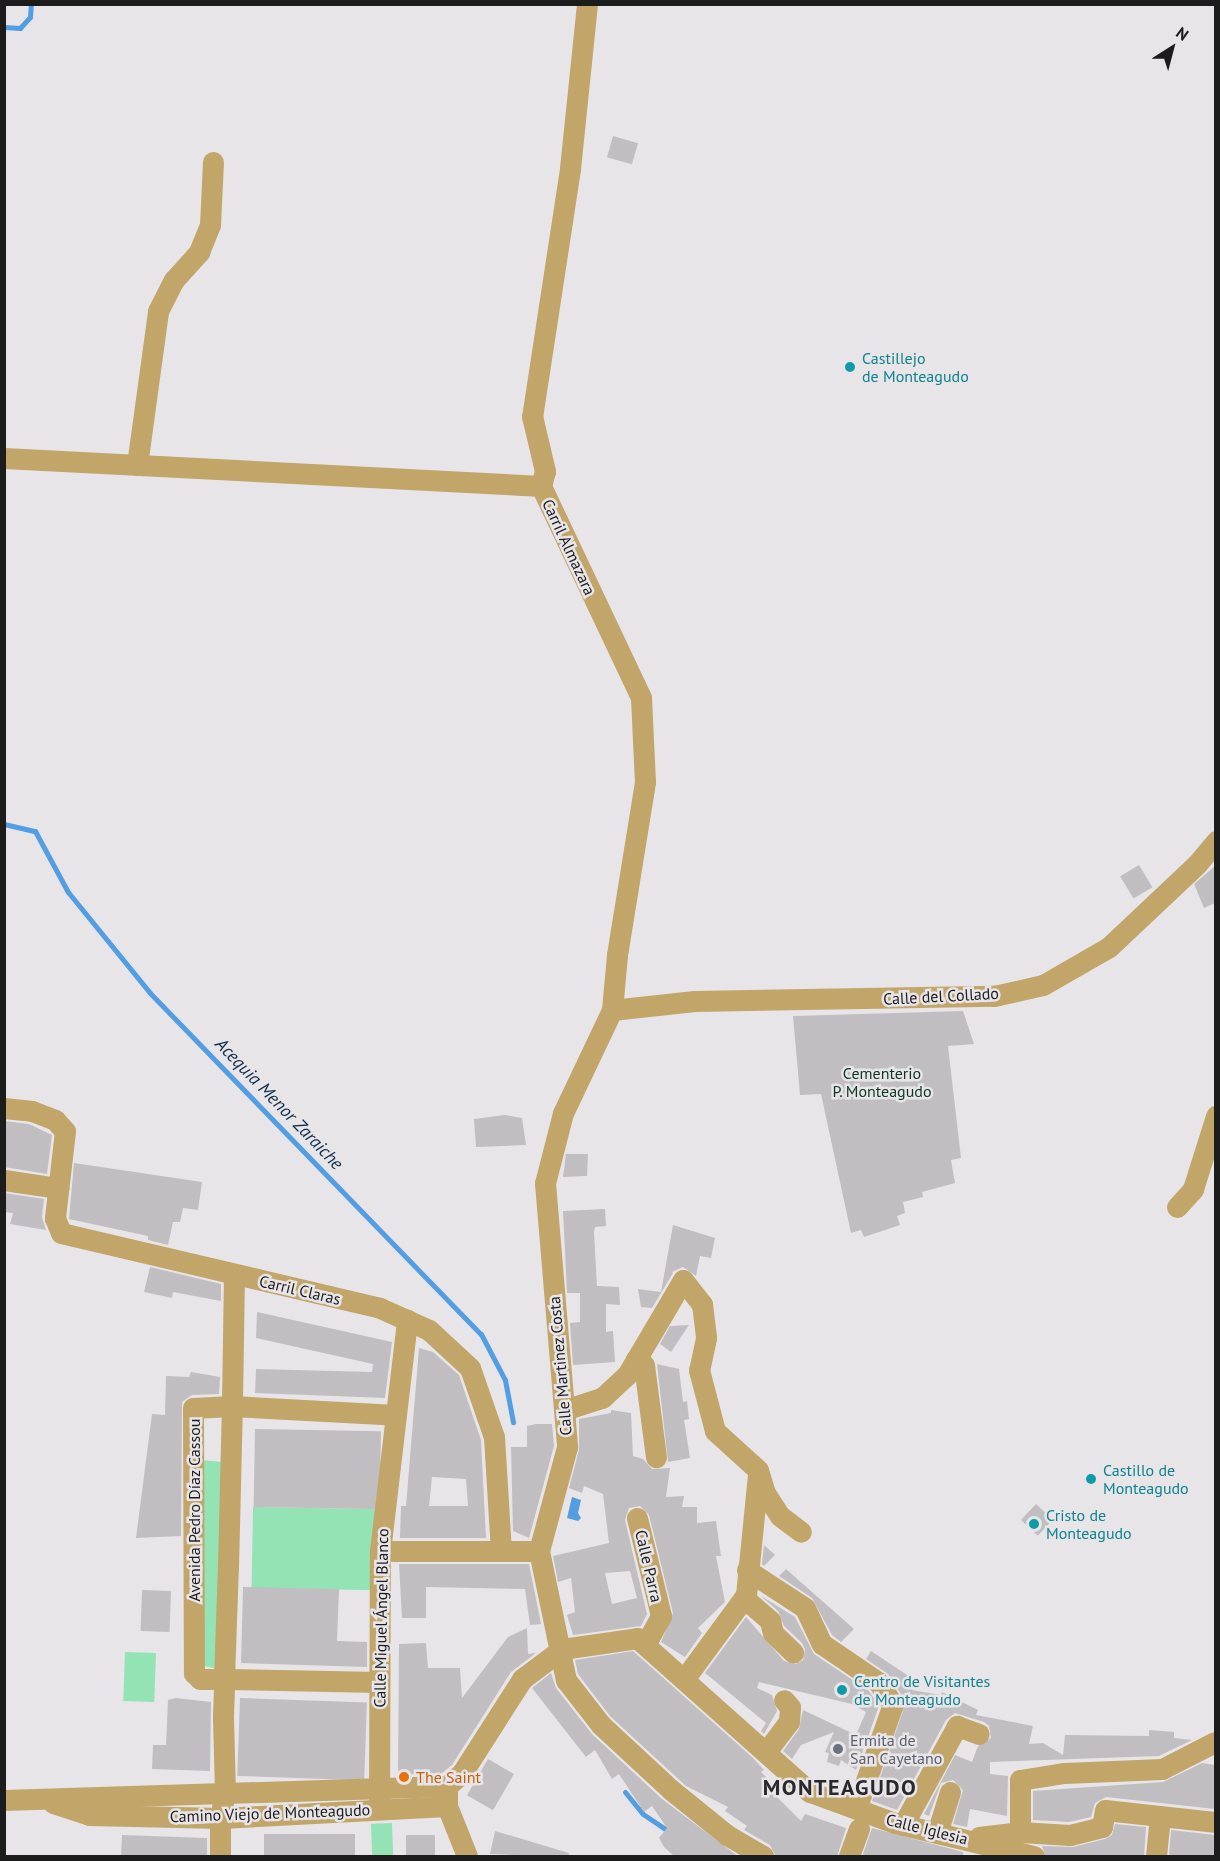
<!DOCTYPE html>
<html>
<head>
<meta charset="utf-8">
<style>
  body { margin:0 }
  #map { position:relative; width:1220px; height:1861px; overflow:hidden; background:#e8e5e8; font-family:"PT Sans",sans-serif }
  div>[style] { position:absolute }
  .green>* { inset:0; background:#93e3b4; transform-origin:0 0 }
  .water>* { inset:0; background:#539de3 }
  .stream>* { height:5px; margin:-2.5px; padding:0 2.5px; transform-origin:2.5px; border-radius:2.5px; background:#539de3 }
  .building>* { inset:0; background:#c1bec1; transform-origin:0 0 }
  .minor>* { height:21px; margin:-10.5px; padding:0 10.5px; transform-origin:10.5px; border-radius:10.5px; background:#c1a569 }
  .dots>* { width:16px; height:16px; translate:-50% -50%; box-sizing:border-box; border:3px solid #e8e5e8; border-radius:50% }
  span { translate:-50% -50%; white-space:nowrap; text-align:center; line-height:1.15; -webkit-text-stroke:5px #e8e5e8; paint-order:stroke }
  .culture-label { font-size:16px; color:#0d838f }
  .left { translate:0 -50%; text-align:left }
  .street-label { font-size:16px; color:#1d1c1d }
  .park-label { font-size:16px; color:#0a3822 }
  .worship-label { font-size:16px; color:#5b616d }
  .food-label { font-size:16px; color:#c56008 }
  .water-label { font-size:18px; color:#0f2e4a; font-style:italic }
  .district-label { font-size:22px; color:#2b282b; font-weight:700; letter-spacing:1.5px }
  .frame { position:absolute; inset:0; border:6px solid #1d1c1d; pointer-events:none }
  .north { position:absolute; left:1142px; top:18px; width:60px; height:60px; -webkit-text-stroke:4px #e8e5e8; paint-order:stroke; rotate:36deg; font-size:16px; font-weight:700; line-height:24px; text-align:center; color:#1d1c1d }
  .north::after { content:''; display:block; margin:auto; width:21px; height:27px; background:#1d1c1d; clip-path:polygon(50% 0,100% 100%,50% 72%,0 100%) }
</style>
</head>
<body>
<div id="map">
  <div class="green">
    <div style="clip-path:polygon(200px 1460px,223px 1462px,218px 1669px,200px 1665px)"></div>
    <div style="left:253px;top:1507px;width:125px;height:81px;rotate:1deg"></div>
    <div style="left:125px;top:1652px;width:31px;height:49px;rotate:2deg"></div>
    <div style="left:392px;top:1823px;width:33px;height:21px;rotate:88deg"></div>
  </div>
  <div class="water">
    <div style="clip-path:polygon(572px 1497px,581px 1500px,578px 1513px,581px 1518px,578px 1521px,567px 1518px)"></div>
  </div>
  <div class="stream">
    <div style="left:4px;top:27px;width:16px;rotate:4deg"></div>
    <div style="left:20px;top:28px;width:15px;rotate:-48deg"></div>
    <div style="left:30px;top:17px;width:13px;rotate:-86deg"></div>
    <div style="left:4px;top:824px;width:32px;rotate:13deg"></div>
    <div style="left:35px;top:831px;width:69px;rotate:61.6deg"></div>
    <div style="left:68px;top:892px;width:130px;rotate:50.9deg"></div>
    <div style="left:150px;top:993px;width:475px;rotate:45.9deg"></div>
    <div style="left:481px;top:1334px;width:52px;rotate:62.4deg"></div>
    <div style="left:505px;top:1380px;width:43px;rotate:79.2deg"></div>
    <div style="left:625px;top:1792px;width:28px;rotate:51deg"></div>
    <div style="left:643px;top:1814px;width:27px;rotate:34deg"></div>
  </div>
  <div class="building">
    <div style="left:613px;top:136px;width:26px;height:22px;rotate:16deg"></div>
    <div style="left:1139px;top:865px;width:26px;height:22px;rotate:59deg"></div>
    <div style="clip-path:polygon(1215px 866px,1215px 903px,1204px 908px,1194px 884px)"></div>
    <div style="clip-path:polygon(963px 1011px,974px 1044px,948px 1046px,961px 1158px,951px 1160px,955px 1183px,922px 1192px,923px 1197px,903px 1202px,905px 1213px,897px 1216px,900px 1225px,864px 1237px,861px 1230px,851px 1233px,821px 1094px,800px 1095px,793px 1016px)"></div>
    <div style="clip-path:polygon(505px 1115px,522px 1118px,526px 1145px,476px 1147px,474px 1119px)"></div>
    <div style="clip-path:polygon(4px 1121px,29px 1124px,52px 1135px,47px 1174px,4px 1167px)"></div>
    <div style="clip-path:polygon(566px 1154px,588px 1154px,587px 1176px,563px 1177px)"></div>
    <div style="clip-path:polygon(74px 1163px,202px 1182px,198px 1210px,183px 1208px,180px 1222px,173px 1222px,168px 1245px,148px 1240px,148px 1236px,69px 1219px)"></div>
    <div style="clip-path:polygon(4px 1193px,44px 1199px,42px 1217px,46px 1230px,10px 1224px,13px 1213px,4px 1212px)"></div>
    <div style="clip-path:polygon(605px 1209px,606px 1226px,595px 1227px,594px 1232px,597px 1286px,619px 1287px,620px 1305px,606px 1304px,606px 1332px,613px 1331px,615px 1362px,573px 1365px,570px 1323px,580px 1322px,580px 1293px,567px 1293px,563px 1211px)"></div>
    <div style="clip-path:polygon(673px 1225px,715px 1238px,711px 1258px,700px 1256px,696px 1276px,683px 1267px,672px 1272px,673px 1273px,652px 1308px,641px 1307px,638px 1289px,661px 1292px)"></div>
    <div style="clip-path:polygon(150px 1267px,221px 1284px,221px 1301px,173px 1292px,172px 1298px,144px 1292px)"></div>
    <div style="clip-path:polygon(257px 1312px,392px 1342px,385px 1398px,255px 1393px,256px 1369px,372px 1372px,373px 1364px,256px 1338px)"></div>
    <div style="clip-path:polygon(689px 1325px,671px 1352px,660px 1344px,670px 1326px)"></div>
    <div style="clip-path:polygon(evenodd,419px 1348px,433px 1352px,459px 1375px,481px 1440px,486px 1538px,400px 1538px,401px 1506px,406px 1506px,419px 1348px,432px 1477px,466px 1479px,468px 1506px,429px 1506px,432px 1477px)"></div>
    <div style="clip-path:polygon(657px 1364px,679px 1369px,683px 1402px,687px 1401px,689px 1419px,684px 1420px,690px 1458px,668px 1462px)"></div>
    <div style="clip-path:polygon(191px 1372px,220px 1377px,219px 1394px,192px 1395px,182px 1402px,181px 1536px,136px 1538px,152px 1414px,165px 1415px,166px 1376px,189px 1377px)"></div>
    <div style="clip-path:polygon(evenodd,611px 1410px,631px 1413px,633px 1456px,643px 1459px,652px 1469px,670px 1468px,666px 1497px,684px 1496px,682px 1507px,697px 1507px,697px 1523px,716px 1521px,721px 1556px,716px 1556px,725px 1602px,698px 1628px,702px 1633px,685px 1657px,661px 1642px,673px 1613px,649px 1515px,640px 1506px,629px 1508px,625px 1520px,647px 1614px,641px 1626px,573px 1635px,567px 1615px,575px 1612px,571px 1578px,558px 1582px,553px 1556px,609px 1543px,603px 1494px,584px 1486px,582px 1493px,569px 1488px,579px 1450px,579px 1419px,611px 1413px,611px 1410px,630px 1571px,637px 1598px,612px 1604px,605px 1573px,630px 1571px)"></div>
    <div style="clip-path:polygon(536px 1424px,552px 1424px,554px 1446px,529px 1538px,513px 1531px,511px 1447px,527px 1447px,527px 1426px)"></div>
    <div style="left:255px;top:1429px;width:126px;height:78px;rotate:1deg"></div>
    <div style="left:1036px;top:1504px;width:23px;height:22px;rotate:43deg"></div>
    <div style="clip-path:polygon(764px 1545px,775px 1555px,764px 1566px,762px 1564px)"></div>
    <div style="clip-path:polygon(399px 1564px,529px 1564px,541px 1624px,530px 1625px,525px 1589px,426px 1587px,426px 1618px,402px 1618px)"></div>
    <div style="clip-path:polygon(786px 1569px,854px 1629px,841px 1642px,832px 1635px,812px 1598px,779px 1576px)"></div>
    <div style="clip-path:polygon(243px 1587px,339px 1589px,337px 1641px,367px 1642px,367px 1667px,241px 1663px)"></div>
    <div style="left:142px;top:1590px;width:29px;height:41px;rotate:2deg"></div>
    <div style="clip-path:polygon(761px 1596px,795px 1617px,814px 1654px,869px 1691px,879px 1706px,856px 1770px,841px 1760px,839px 1766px,827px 1762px,829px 1753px,825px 1752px,834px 1732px,801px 1745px,792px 1759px,783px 1751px,799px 1729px,803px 1710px,856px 1735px,866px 1712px,852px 1704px,759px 1682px,757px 1688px,772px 1695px,777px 1711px,764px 1734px,761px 1731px,766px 1723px,705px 1673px,746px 1617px,784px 1661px,796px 1664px,803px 1660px,805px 1649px,802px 1643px,784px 1626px,778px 1611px)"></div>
    <div style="clip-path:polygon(527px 1628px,528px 1654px,536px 1653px,511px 1672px,452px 1765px,442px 1773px,398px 1775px,399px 1644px,426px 1643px,428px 1668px,460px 1668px,462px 1698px,508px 1637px)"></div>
    <div style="clip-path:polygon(633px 1651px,752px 1757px,764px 1770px,761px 1772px,766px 1777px,762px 1782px,801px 1821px,805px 1814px,846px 1828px,837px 1857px,776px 1857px,770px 1845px,744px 1830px,747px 1826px,725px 1811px,728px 1807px,686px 1786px,610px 1716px,578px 1674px,575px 1660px)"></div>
    <div style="clip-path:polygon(871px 1651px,916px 1681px,912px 1690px,941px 1695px,942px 1692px,978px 1710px,976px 1715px,1033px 1726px,1029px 1744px,1043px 1743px,1063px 1755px,1065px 1735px,1149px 1736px,1149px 1730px,1174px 1732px,1174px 1738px,1192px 1740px,1159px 1756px,990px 1762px,990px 1774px,1008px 1776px,1007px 1816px,970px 1809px,967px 1827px,953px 1824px,963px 1790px,953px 1780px,941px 1783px,929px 1816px,924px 1814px,955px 1755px,972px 1762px,978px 1746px,991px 1738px,989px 1726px,984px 1722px,955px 1713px,946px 1720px,897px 1810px,872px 1801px,906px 1702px,888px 1674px,866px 1659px)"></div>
    <div style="clip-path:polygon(551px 1673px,556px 1688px,592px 1734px,662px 1799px,739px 1857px,675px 1857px,664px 1847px,659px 1838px,667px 1828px,652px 1806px,644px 1812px,619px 1774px,612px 1779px,595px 1750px,586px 1757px,532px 1688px)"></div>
    <div style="clip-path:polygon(176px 1698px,211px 1702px,210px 1771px,152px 1769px,153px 1745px,166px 1745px,168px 1700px)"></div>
    <div style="left:240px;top:1698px;width:127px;height:78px;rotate:2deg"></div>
    <div style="left:488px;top:1759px;width:30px;height:42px;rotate:30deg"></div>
    <div style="clip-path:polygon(1202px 1763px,1215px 1765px,1215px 1809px,1106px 1797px,1095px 1803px,1091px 1817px,1069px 1822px,1033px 1820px,1033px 1791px,1163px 1782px)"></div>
    <div style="clip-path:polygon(1115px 1824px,1146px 1827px,1144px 1857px,1046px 1857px,1042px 1846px,1073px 1847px,1105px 1839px,1112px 1835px)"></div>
    <div style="clip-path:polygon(872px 1828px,963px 1852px,963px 1857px,862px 1857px)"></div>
    <div style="clip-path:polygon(1171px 1830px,1215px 1835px,1215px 1857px,1169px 1857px)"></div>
    <div style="clip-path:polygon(495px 1831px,569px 1853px,568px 1857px,490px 1854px)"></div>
    <div style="left:355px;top:1834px;width:23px;height:91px;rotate:90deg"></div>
    <div style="clip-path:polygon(122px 1835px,207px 1838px,207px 1857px,121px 1857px)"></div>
    <div style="left:406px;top:1835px;width:29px;height:22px"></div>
  </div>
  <div class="minor">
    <div style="left:587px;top:4px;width:166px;rotate:95.9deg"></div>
    <div style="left:570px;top:169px;width:250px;rotate:98.7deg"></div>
    <div style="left:532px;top:416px;width:57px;rotate:76.7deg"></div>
    <div style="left:545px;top:471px;width:16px;rotate:105deg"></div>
    <div style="left:541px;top:486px;width:234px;rotate:64.7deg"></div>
    <div style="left:641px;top:698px;width:84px;rotate:87.3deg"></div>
    <div style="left:645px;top:782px;width:175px;rotate:99.2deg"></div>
    <div style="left:617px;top:955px;width:55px;rotate:95.2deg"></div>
    <div style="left:612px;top:1010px;width:114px;rotate:115.4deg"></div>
    <div style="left:563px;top:1113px;width:72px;rotate:104.4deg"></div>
    <div style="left:545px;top:1183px;width:265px;rotate:85.2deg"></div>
    <div style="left:567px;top:1447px;width:108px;rotate:105.1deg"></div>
    <div style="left:539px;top:1551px;width:132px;rotate:78.2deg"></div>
    <div style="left:566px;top:1680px;width:57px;rotate:52.1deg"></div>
    <div style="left:601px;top:1725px;width:94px;rotate:42.8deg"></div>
    <div style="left:670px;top:1789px;width:73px;rotate:38.9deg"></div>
    <div style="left:727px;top:1835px;width:42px;rotate:30.3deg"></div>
    <div style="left:4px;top:458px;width:538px;rotate:2.98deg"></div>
    <div style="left:137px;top:465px;width:155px;rotate:-82.2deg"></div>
    <div style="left:158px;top:311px;width:35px;rotate:-63deg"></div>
    <div style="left:174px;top:280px;width:38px;rotate:-48deg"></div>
    <div style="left:199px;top:252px;width:29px;rotate:-68deg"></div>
    <div style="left:210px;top:225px;width:63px;rotate:-87.3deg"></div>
    <div style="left:612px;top:1010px;width:83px;rotate:-6.2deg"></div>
    <div style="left:695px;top:1001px;width:299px;rotate:-1deg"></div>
    <div style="left:994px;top:996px;width:50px;rotate:-12.7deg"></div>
    <div style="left:1043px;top:985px;width:76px;rotate:-29.9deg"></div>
    <div style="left:1109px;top:947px;width:121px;rotate:-43.3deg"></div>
    <div style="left:1197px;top:864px;width:30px;rotate:-50deg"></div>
    <div style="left:4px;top:1108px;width:28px;rotate:6deg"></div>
    <div style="left:32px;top:1111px;width:25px;rotate:21deg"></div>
    <div style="left:55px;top:1120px;width:15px;rotate:48deg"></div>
    <div style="left:65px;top:1131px;width:88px;rotate:96.6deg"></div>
    <div style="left:55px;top:1218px;width:16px;rotate:68deg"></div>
    <div style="left:61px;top:1233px;width:328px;rotate:13.2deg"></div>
    <div style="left:380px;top:1308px;width:54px;rotate:24.2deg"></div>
    <div style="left:429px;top:1330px;width:56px;rotate:42.8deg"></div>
    <div style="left:470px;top:1368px;width:73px;rotate:70.8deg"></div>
    <div style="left:494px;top:1437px;width:114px;rotate:86.5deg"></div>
    <div style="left:4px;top:1180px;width:55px;rotate:8.4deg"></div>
    <div style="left:1177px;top:1207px;width:24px;rotate:-48deg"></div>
    <div style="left:1193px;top:1189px;width:77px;rotate:-72.5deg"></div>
    <div style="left:234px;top:1274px;width:132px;rotate:90.9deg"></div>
    <div style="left:232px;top:1406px;width:164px;rotate:3.1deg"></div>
    <div style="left:636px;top:1359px;width:10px;rotate:37deg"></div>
    <div style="left:644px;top:1365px;width:93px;rotate:82.6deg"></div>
    <div style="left:564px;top:1410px;width:40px;rotate:-18deg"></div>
    <div style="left:602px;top:1398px;width:34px;rotate:-43deg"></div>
    <div style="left:627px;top:1375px;width:110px;rotate:-59.5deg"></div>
    <div style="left:683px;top:1280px;width:31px;rotate:52deg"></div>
    <div style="left:702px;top:1304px;width:34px;rotate:83deg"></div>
    <div style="left:706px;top:1338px;width:33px;rotate:102deg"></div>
    <div style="left:699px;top:1370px;width:63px;rotate:75.3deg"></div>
    <div style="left:715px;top:1431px;width:58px;rotate:42.2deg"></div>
    <div style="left:758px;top:1470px;width:24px;rotate:73deg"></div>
    <div style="left:765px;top:1493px;width:27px;rotate:57deg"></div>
    <div style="left:780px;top:1516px;width:26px;rotate:37deg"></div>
    <div style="left:637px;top:1518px;width:101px;rotate:76.2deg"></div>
    <div style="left:661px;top:1616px;width:33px;rotate:119deg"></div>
    <div style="left:380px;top:1551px;width:159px"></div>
    <div style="left:747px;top:1570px;width:69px;rotate:33.2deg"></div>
    <div style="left:805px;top:1608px;width:40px;rotate:65deg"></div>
    <div style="left:822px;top:1644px;width:68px;rotate:34.2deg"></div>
    <div style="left:878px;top:1682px;width:27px;rotate:56deg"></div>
    <div style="left:893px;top:1704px;width:111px;rotate:109.4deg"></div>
    <div style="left:744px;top:1598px;width:35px;rotate:41deg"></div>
    <div style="left:770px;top:1621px;width:12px;rotate:76deg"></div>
    <div style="left:773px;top:1633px;width:28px;rotate:44deg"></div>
    <div style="left:685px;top:1678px;width:103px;rotate:-53.7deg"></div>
    <div style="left:746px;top:1595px;width:122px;rotate:-84.3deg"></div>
    <div style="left:766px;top:1752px;width:38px;rotate:-53deg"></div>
    <div style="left:789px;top:1722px;width:15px;rotate:-86deg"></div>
    <div style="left:790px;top:1707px;width:9px;rotate:-131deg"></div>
    <div style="left:4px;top:1800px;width:443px;rotate:-1.8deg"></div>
    <div style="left:447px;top:1786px;width:20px;rotate:-41deg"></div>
    <div style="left:462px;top:1773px;width:112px;rotate:-57.4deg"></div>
    <div style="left:522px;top:1679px;width:50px;rotate:-36.9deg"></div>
    <div style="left:562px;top:1649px;width:76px;rotate:-8.3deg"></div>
    <div style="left:637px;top:1638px;width:232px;rotate:41.7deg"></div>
    <div style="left:810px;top:1792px;width:90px;rotate:20deg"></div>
    <div style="left:895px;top:1823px;width:143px;rotate:13.4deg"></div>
    <div style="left:53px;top:1803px;width:38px;rotate:18deg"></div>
    <div style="left:89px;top:1815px;width:131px;rotate:1.3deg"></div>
    <div style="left:220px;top:1818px;width:227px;rotate:-3deg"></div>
    <div style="left:447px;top:1806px;width:20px;rotate:-90deg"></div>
    <div style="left:447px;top:1806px;width:54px;rotate:68.2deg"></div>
    <div style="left:379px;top:1809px;width:258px;rotate:-89.8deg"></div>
    <div style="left:380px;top:1551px;width:233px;rotate:-83.3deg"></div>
    <div style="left:903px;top:1825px;width:113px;rotate:-61.4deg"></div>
    <div style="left:957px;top:1726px;width:23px;rotate:20deg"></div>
    <div style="left:1020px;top:1832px;width:50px;rotate:3.4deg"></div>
    <div style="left:1070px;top:1835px;width:33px;rotate:-14deg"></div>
    <div style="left:1102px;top:1827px;width:17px;rotate:-80deg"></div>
    <div style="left:1105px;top:1810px;width:112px;rotate:6.2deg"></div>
    <div style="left:937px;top:1833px;width:43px;rotate:-72.4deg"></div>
    <div style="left:979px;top:1837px;width:41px;rotate:-7deg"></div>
    <div style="left:1020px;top:1832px;width:52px;rotate:-90deg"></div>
    <div style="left:1020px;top:1780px;width:45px;rotate:-9deg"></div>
    <div style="left:1064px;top:1773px;width:98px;rotate:-2.3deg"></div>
    <div style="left:1162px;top:1769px;width:59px;rotate:-27deg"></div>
    <div style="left:220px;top:1856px;width:38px;rotate:-90deg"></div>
    <div style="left:220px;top:1818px;width:25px;rotate:-79deg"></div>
    <div style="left:225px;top:1793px;width:77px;rotate:-91.5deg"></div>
    <div style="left:223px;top:1716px;width:37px;rotate:-88deg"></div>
    <div style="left:224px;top:1679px;width:112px;rotate:-88deg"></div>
    <div style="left:228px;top:1567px;width:161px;rotate:-88.6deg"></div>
    <div style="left:232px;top:1406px;width:39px;rotate:177deg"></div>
    <div style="left:193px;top:1408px;width:265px;rotate:89.8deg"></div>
    <div style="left:194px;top:1673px;width:8px;rotate:45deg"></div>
    <div style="left:200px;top:1679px;width:24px"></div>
    <div style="left:224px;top:1679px;width:155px;rotate:1.1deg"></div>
    <div style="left:849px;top:1856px;width:29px;rotate:-70deg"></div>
    <div style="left:1156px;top:1856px;width:40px;rotate:-84.3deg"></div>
  </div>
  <div class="dots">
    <div style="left:850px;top:367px;background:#0f9aa8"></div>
    <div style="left:1091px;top:1479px;background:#0f9aa8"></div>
    <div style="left:1034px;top:1524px;background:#0f9aa8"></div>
    <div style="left:842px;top:1690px;background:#0f9aa8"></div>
    <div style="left:838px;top:1749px;background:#6b7280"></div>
    <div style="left:404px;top:1777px;background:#e8710a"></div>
  </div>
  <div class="culture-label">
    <span class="left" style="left:862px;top:367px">Castillejo<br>de Monteagudo</span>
    <span class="left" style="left:1103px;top:1479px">Castillo de<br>Monteagudo</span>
    <span class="left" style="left:1046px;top:1524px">Cristo de<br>Monteagudo</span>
    <span class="left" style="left:854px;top:1690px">Centro de Visitantes<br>de Monteagudo</span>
  </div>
  <div class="street-label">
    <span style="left:569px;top:547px;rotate:65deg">Carril Almazara</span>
    <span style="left:941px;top:996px;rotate:-3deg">Calle del Collado</span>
    <span style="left:300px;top:1290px;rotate:13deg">Carril Claras</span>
    <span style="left:560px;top:1366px;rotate:-95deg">Calle Martinez Costa</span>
    <span style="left:194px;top:1510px;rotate:-90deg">Avenida Pedro Díaz Cassou</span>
    <span style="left:649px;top:1566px;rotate:77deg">Calle Parra</span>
    <span style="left:381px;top:1618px;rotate:-89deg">Calle Miguel Ángel Blanco</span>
    <span style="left:270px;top:1813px;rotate:-2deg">Camino Viejo de Monteagudo</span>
    <span style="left:927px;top:1829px;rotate:14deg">Calle Iglesia</span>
  </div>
  <div class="park-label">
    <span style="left:882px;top:1082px">Cementerio<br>P. Monteagudo</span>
  </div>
  <div class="worship-label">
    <span class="left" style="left:850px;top:1749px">Ermita de<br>San Cayetano</span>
  </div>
  <div class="food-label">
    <span class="left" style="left:416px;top:1777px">The Saint</span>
  </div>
  <div class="water-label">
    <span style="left:279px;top:1104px;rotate:46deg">Acequia Menor Zaraiche</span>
  </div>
  <div class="district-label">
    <span style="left:840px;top:1788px">MONTEAGUDO</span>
  </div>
  <div class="frame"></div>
  <div class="north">N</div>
</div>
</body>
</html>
